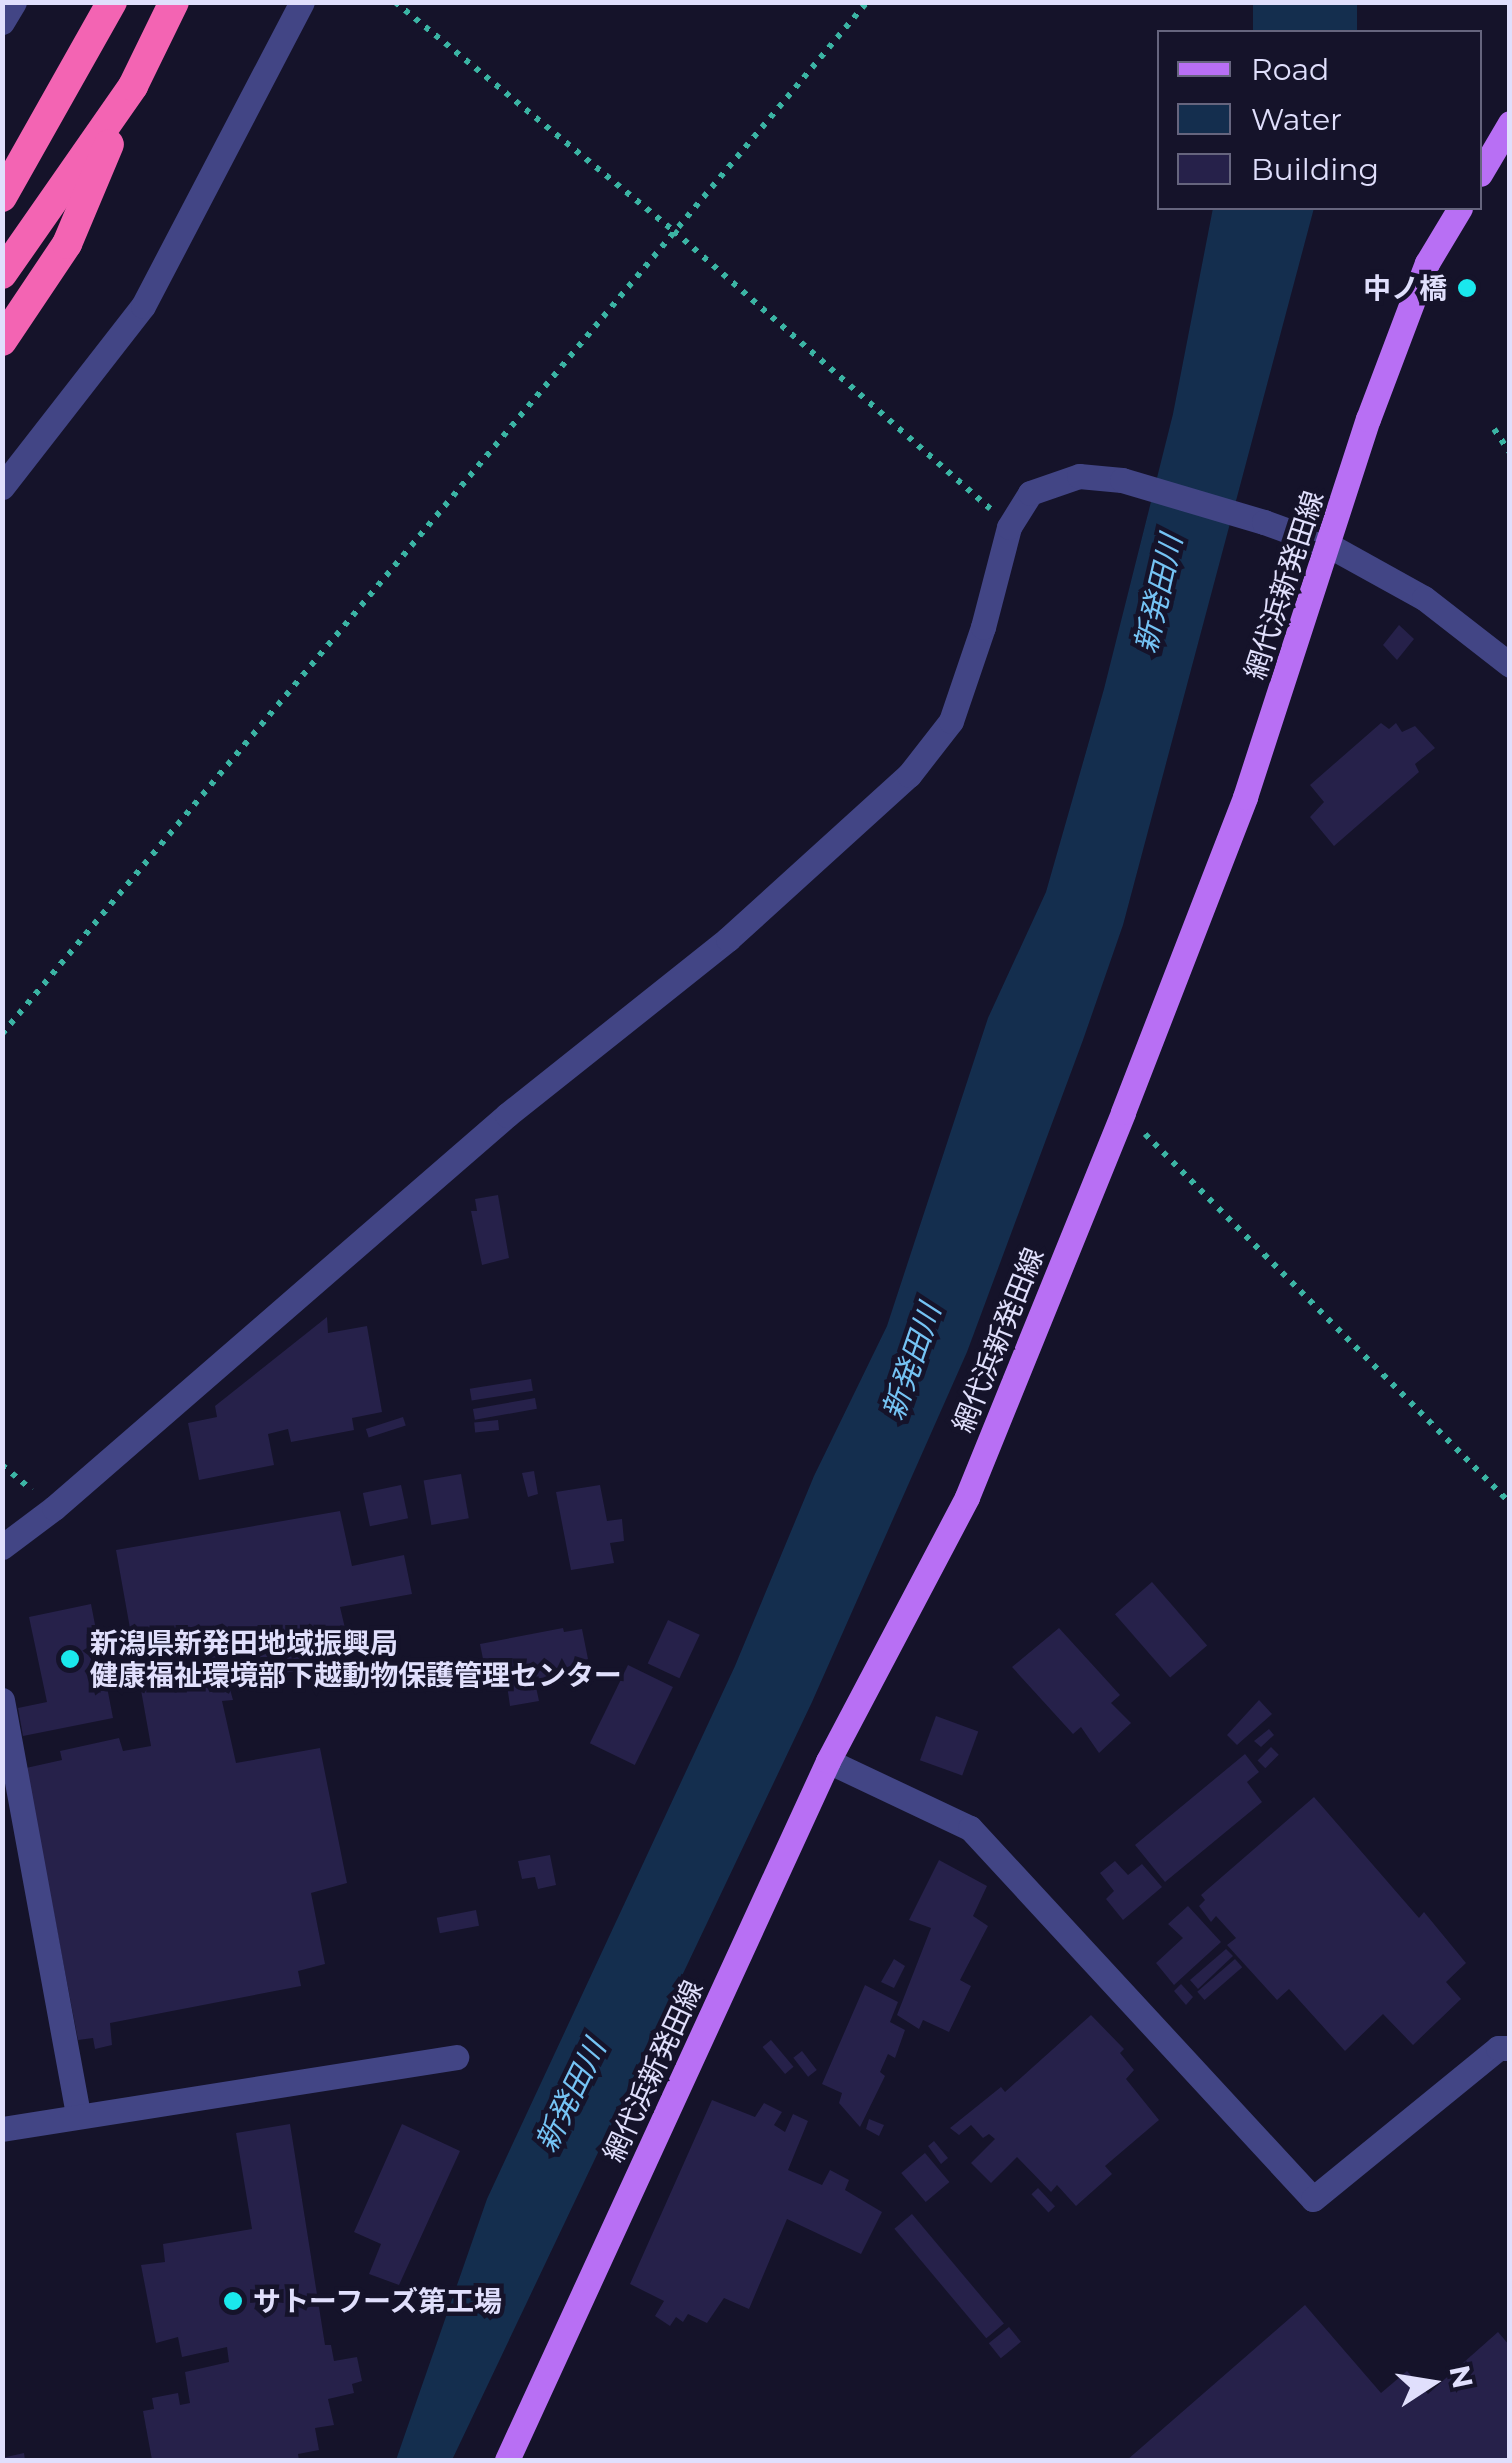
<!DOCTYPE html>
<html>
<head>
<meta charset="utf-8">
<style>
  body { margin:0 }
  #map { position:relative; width:1512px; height:2463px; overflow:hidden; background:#15132a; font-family:Montserrat,"Noto Sans JP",sans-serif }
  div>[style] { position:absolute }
  .water>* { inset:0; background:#142e4e; transform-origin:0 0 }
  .building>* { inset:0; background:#26214a; transform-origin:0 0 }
  .path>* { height:6px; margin-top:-3px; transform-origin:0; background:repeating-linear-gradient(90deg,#3bb4a4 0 5px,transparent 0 13px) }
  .minor>* { height:25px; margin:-12.5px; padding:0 12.5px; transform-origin:12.5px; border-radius:12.5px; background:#424585 }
  .major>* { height:25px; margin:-12.5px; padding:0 12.5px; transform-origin:12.5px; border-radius:12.5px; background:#b86ff4 }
  .highway>* { height:30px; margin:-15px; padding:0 15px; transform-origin:15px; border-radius:15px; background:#f364b3 }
  .dots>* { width:28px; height:28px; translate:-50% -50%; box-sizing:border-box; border:5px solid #15132a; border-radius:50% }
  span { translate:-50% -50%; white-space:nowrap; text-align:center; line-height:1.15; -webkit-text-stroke:9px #15132a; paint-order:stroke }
  .poi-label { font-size:28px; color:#e0dffc; font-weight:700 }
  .right { translate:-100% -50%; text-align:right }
  .left { translate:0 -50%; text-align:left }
  .street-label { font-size:28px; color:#e0dffc }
  .water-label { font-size:30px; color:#75c3f4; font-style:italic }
  .frame { position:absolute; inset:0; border:5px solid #e0dffc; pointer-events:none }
  .legend { position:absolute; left:1157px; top:30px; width:325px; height:180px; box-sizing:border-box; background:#15132a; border:2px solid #66657e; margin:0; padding:12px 18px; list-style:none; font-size:30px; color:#e0dffc }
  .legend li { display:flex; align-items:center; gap:20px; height:50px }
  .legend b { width:50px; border:2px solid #66657e }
  .north { position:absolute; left:1382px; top:2333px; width:100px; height:100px; -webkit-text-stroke:8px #15132a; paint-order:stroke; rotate:78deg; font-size:28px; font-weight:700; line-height:40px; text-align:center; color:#e0dffc }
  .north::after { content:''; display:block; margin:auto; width:35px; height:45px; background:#e0dffc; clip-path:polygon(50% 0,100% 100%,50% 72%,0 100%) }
</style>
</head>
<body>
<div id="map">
  <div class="water">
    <div style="left:1253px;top:3px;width:104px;height:29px"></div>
    <div style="clip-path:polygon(1213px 208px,1314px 208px,1123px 925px,1083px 1040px,967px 1352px,812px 1702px,452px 2460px,396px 2460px,487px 2199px,735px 1666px,814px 1476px,887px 1326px,988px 1018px,1046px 892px,1104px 689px,1173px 414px)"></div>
  </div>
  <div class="building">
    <div style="clip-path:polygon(1399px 625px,1414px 639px,1397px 660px,1383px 645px)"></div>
    <div style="clip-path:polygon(1381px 723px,1389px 729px,1396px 723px,1402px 732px,1415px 726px,1435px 748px,1415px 764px,1419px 772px,1334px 846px,1310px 817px,1324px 802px,1310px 785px)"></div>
    <div style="clip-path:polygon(498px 1195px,509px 1258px,482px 1265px,471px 1211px,477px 1211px,475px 1199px)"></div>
    <div style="clip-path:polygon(327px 1317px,328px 1333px,367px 1326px,382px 1412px,352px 1418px,354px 1430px,291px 1442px,288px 1429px,268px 1434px,274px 1465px,199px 1480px,188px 1423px,217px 1417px,215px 1406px)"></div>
    <div style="left:531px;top:1379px;width:12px;height:62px;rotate:81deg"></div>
    <div style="left:535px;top:1398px;width:11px;height:63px;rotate:80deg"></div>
    <div style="left:403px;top:1417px;width:9px;height:39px;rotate:72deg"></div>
    <div style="left:498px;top:1420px;width:10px;height:24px;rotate:84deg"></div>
    <div style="clip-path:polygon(534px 1471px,538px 1494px,528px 1497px,522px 1473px)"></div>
    <div style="left:461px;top:1474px;width:45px;height:38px;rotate:80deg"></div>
    <div style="left:401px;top:1485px;width:34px;height:39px;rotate:78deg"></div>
    <div style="clip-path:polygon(600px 1485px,607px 1521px,622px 1519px,624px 1541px,610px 1543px,614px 1563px,571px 1570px,556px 1492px)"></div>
    <div style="clip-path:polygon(340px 1511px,352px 1566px,404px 1555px,412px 1594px,340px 1607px,353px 1662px,228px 1682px,233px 1700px,222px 1701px,236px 1763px,320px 1748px,347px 1883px,311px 1893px,325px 1964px,298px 1971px,301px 1986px,110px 2023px,112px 2045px,95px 2049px,93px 2038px,78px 2040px,26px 1768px,62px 1760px,60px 1751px,119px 1738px,123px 1751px,151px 1746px,116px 1550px)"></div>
    <div style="left:1152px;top:1582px;width:84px;height:49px;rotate:49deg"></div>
    <div style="clip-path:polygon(91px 1604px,113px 1718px,23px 1736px,18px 1708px,47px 1702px,29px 1617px)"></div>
    <div style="left:668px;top:1620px;width:35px;height:48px;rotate:25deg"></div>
    <div style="clip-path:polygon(563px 1628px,564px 1632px,582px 1629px,588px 1659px,555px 1672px,558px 1682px,536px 1687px,539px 1701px,510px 1706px,507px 1685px,489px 1689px,480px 1644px)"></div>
    <div style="clip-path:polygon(1059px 1628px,1120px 1695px,1111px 1703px,1131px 1723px,1099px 1753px,1081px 1727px,1073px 1734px,1012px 1667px)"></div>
    <div style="left:628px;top:1665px;width:50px;height:87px;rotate:26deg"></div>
    <div style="clip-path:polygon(1259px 1700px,1272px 1714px,1237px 1745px,1227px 1735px)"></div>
    <div style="left:936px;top:1716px;width:45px;height:47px;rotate:20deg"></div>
    <div style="clip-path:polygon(1269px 1729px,1274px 1735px,1261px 1747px,1254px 1741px)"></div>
    <div style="left:1271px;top:1747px;width:11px;height:19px;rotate:45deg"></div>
    <div style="clip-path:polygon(1245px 1754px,1259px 1772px,1247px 1782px,1262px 1802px,1165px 1882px,1135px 1845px)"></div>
    <div style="clip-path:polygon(1314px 1797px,1419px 1918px,1424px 1912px,1466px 1963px,1446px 1982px,1461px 1999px,1413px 2045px,1383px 2014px,1345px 2051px,1289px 1989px,1277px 2000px,1227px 1945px,1236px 1938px,1216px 1916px,1211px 1922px,1199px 1906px,1205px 1900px,1201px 1895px)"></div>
    <div style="clip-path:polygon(550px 1855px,556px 1885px,538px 1889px,535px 1877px,522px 1879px,518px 1861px)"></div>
    <div style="clip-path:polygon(939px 1860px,987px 1886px,973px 1916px,988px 1926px,960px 1980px,971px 1986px,949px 2032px,923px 2020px,919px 2029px,897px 2015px,931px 1928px,909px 1920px)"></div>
    <div style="clip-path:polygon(1115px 1861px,1128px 1875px,1142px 1864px,1162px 1887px,1123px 1920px,1106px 1899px,1114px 1891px,1100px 1873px)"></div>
    <div style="clip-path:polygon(1188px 1906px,1221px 1942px,1174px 1985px,1156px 1963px,1183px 1938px,1168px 1924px)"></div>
    <div style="left:476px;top:1910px;width:16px;height:40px;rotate:79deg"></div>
    <div style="clip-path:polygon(1226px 1949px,1233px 1956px,1198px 1989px,1190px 1980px)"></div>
    <div style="clip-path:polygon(894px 1959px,905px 1966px,894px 1988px,881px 1982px)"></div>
    <div style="left:1235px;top:1959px;width:11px;height:50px;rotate:49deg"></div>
    <div style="clip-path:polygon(1181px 1984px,1193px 1997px,1186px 2005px,1174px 1991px)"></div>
    <div style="clip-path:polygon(865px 1985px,898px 2002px,890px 2022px,905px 2030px,895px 2058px,888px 2054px,880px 2072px,885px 2076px,860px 2127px,839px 2103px,842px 2093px,822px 2084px)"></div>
    <div style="clip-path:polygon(1091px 2015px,1124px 2049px,1120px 2053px,1134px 2070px,1126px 2079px,1159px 2120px,1105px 2166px,1112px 2174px,1076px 2206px,1057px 2185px,1051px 2192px,1017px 2157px,991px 2183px,971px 2163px,995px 2139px,989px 2134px,983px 2138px,971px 2125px,959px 2135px,950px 2128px,1001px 2087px,1005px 2092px)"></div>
    <div style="left:771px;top:2040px;width:35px;height:11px;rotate:50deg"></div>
    <div style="left:802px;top:2051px;width:24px;height:11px;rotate:52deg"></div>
    <div style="clip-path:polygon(712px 2100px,755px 2117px,764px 2103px,782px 2112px,774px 2125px,785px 2132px,793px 2114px,808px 2121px,788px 2170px,822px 2185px,830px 2170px,849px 2180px,845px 2190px,882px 2212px,861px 2254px,787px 2219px,749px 2309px,724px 2298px,707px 2323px,688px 2314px,683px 2322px,676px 2317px,670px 2326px,655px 2316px,664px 2301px,630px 2284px)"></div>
    <div style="clip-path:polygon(869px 2119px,884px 2125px,879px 2136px,866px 2129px)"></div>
    <div style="clip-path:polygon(290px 2124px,325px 2345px,331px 2345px,334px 2361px,357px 2357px,362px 2381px,352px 2384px,354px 2393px,328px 2399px,334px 2425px,315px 2428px,319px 2450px,298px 2454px,299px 2460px,152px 2460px,143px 2411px,154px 2409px,152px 2398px,178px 2393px,180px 2405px,190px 2403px,185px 2372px,229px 2362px,227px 2347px,182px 2357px,178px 2337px,156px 2343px,141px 2265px,165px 2262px,163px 2244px,252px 2229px,236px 2133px)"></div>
    <div style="clip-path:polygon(402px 2124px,460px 2151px,399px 2285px,369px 2274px,381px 2244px,354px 2232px)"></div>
    <div style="clip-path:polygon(934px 2141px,948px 2158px,941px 2164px,928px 2146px)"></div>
    <div style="left:925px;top:2153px;width:38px;height:31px;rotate:50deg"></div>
    <div style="left:1038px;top:2188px;width:25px;height:9px;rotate:47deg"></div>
    <div style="left:912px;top:2214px;width:143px;height:23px;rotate:50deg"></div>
    <div style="clip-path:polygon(1305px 2305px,1381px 2393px,1407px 2371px,1428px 2394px,1498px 2332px,1510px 2346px,1510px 2460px,1127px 2460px)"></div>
    <div style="left:1009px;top:2327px;width:19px;height:26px;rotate:51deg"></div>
    <div style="clip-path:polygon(24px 2453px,25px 2460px,2px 2460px,2px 2458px)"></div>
  </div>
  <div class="path">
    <div style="left:395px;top:2px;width:361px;rotate:39.4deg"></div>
    <div style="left:674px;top:231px;width:421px;rotate:41.3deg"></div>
    <div style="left:1494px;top:429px;width:29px;rotate:56deg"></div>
    <div style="left:2px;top:1034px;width:1347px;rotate:-50.03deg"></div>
    <div style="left:1145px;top:1134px;width:519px;rotate:45.31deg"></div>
    <div style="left:2px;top:1465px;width:39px;rotate:40deg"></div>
  </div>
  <div class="minor">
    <div style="left:2px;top:22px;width:23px;rotate:-59deg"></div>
    <div style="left:2px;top:487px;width:229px;rotate:-52.1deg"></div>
    <div style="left:143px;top:306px;width:343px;rotate:-62.4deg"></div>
    <div style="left:2px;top:1547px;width:65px;rotate:-36.9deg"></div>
    <div style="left:54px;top:1508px;width:600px;rotate:-40.94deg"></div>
    <div style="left:507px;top:1115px;width:283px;rotate:-38.5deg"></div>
    <div style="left:728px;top:939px;width:244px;rotate:-42.2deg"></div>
    <div style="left:909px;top:775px;width:68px;rotate:-52.1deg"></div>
    <div style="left:951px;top:721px;width:99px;rotate:-71.2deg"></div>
    <div style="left:983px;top:627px;width:103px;rotate:-75.4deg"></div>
    <div style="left:1009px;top:527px;width:40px;rotate:-58deg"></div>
    <div style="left:1030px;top:493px;width:52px;rotate:-19.1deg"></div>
    <div style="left:1079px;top:476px;width:43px;rotate:5.3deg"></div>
    <div style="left:1122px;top:480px;width:148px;rotate:16.5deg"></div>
    <div style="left:1264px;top:522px;width:70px;rotate:20deg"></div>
    <div style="left:1330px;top:546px;width:107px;rotate:29deg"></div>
    <div style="left:1424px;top:598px;width:109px;rotate:37.9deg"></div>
    <div style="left:2px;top:1700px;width:422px;rotate:79.6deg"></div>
    <div style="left:828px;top:1761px;width:157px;rotate:25.3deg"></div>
    <div style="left:970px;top:1828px;width:505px;rotate:47.25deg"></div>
    <div style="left:1313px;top:2199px;width:239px;rotate:-39.2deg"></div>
    <div style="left:1498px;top:2048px;width:12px"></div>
    <div style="left:2px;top:2129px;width:460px;rotate:-9deg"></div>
  </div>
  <div class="major">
    <div style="left:1480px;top:174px;width:59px;rotate:-59.5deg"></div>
    <div style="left:507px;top:2460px;width:769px;rotate:-65.33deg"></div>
    <div style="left:828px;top:1761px;width:298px;rotate:-62.2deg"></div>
    <div style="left:967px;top:1497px;width:415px;rotate:-67.9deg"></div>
    <div style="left:1123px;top:1112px;width:338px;rotate:-68.8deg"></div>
    <div style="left:1245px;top:797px;width:398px;rotate:-72deg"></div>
    <div style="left:1368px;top:419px;width:167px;rotate:-69.3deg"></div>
    <div style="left:1427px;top:263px;width:64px;rotate:-59deg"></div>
  </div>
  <div class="highway">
    <div style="left:2px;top:197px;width:224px;rotate:-60.6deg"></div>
    <div style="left:2px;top:274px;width:229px;rotate:-55.1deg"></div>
    <div style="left:133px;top:86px;width:93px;rotate:-64deg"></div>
    <div style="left:2px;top:341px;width:117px;rotate:-56.2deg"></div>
    <div style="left:67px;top:244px;width:108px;rotate:-67.2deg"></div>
  </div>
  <div class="dots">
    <div style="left:1467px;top:288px;background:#1ae8ed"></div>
    <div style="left:70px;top:1659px;background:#1ae8ed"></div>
    <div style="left:233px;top:2301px;background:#1ae8ed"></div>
  </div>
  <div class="poi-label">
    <span class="right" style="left:1447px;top:288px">中ノ橋</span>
    <span class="left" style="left:90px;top:1659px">新潟県新発田地域振興局<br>健康福祉環境部下越動物保護管理センター</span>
    <span class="left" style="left:253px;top:2301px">サトーフーズ第工場</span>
  </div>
  <div class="street-label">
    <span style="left:1284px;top:585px;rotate:-72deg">網代浜新発田線</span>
    <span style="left:998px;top:1340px;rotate:-68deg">網代浜新発田線</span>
    <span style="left:653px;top:2071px;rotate:-65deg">網代浜新発田線</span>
  </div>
  <div class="water-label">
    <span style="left:1159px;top:594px;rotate:-77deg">新発田川</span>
    <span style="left:912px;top:1362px;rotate:-71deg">新発田川</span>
    <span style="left:571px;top:2096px;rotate:-64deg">新発田川</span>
  </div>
  <div class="frame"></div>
  <ul class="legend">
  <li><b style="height:12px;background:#b86ff4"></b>Road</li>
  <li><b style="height:28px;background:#142e4e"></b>Water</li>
  <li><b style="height:28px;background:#26214a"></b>Building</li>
  </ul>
  <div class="north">N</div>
</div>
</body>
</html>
